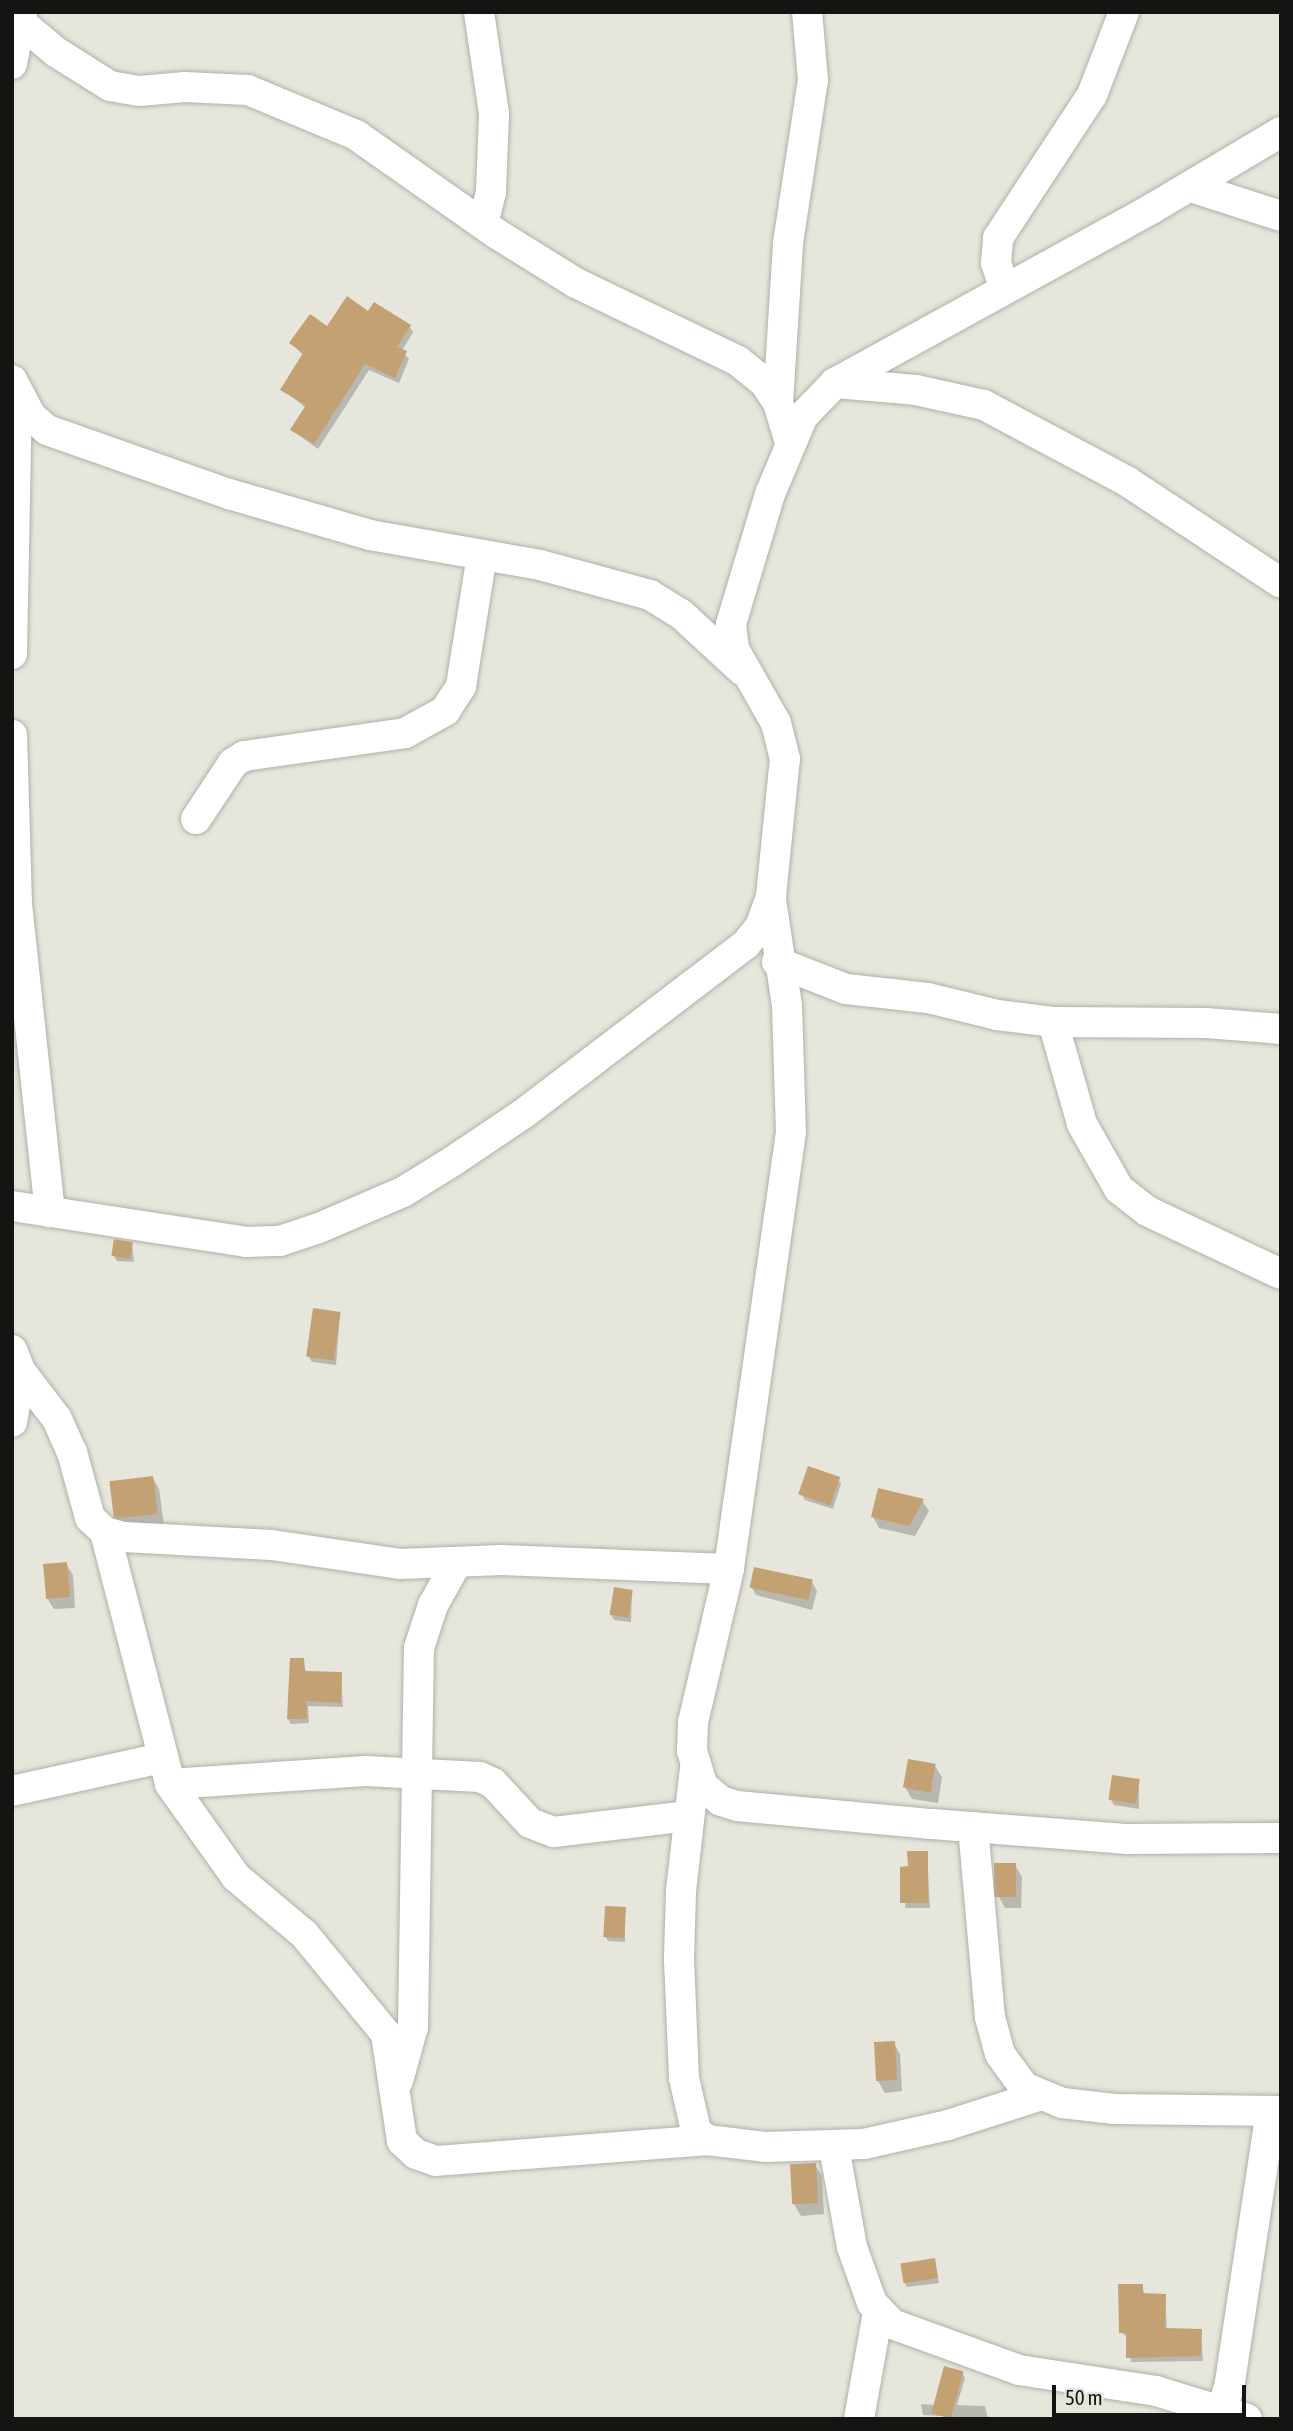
<!DOCTYPE html>
<html>
<head>
<meta charset="utf-8">
<style>
  body { margin:0 }
  #map { position:relative; width:1293px; height:2431px; overflow:hidden; background:#e6e6dd; font-family:"Asap Condensed",sans-serif }
  div>[style] { position:absolute }
  .shadow>* { inset:0; background:#0003 }
  .building>* { inset:0; background:#c3a172; transform-origin:0 0 }
  .roads { filter:drop-shadow(0 0 2px #b1b0a8) drop-shadow(0 0 2px #b1b0a8) }
  .minor>* { height:30px; margin:-15px; padding:0 15px; transform-origin:15px; border-radius:15px; background:#fff }
  span { translate:-50% -50%; white-space:nowrap; text-align:center; line-height:1.15; -webkit-text-stroke:5px #e6e6dd; paint-order:stroke }
  .frame { position:absolute; inset:0; border:14px solid #151412; pointer-events:none }
  .scale { position:absolute; left:1052px; top:2385px; width:194px; height:32px; box-sizing:border-box; border:4px solid #151412; border-top:0; padding-left:9px; font-size:21px; line-height:24px; white-space:nowrap; color:#151412; -webkit-text-stroke:5px #e6e6dd; paint-order:stroke }
</style>
</head>
<body>
<div id="map">
  <div class="shadow">
    <div style="clip-path:polygon(369px 313px,409px 326px,413px 332px,402px 351px,409px 359px,399px 383px,369px 370px,318px 449px,292px 430px,306px 408px,283px 390px,303px 355px,291px 343px)"></div>
    <div style="clip-path:polygon(132px 1244px,134px 1262px,117px 1261px,114px 1256px)"></div>
    <div style="clip-path:polygon(340px 1314px,336px 1365px,312px 1362px,309px 1357px)"></div>
    <div style="clip-path:polygon(153px 1478px,159px 1489px,164px 1525px,122px 1527px,115px 1516px)"></div>
    <div style="clip-path:polygon(838px 1479px,841px 1484px,833px 1509px,805px 1500px,802px 1495px)"></div>
    <div style="clip-path:polygon(922px 1500px,929px 1511px,915px 1536px,879px 1528px,873px 1517px)"></div>
    <div style="clip-path:polygon(66px 1564px,73px 1575px,75px 1608px,54px 1609px,47px 1598px)"></div>
    <div style="clip-path:polygon(812px 1582px,817px 1591px,812px 1610px,756px 1595px,751px 1586px)"></div>
    <div style="clip-path:polygon(632px 1592px,631px 1622px,614px 1620px,611px 1614px)"></div>
    <div style="clip-path:polygon(303px 1660px,306px 1672px,341px 1674px,343px 1707px,308px 1706px,309px 1723px,291px 1724px,288px 1719px)"></div>
    <div style="clip-path:polygon(935px 1766px,942px 1777px,938px 1803px,912px 1799px,905px 1787px)"></div>
    <div style="clip-path:polygon(1139px 1780px,1139px 1809px,1114px 1805px,1111px 1800px)"></div>
    <div style="clip-path:polygon(927px 1852px,930px 1908px,905px 1908px,909px 1868px)"></div>
    <div style="clip-path:polygon(1015px 1865px,1022px 1877px,1021px 1908px,1005px 1908px,999px 1897px)"></div>
    <div style="clip-path:polygon(625px 1909px,625px 1942px,608px 1941px,605px 1936px)"></div>
    <div style="clip-path:polygon(894px 2043px,900px 2054px,902px 2091px,885px 2093px,878px 2081px)"></div>
    <div style="clip-path:polygon(815px 2165px,822px 2176px,824px 2214px,801px 2216px,794px 2204px)"></div>
    <div style="clip-path:polygon(934px 2259px,939px 2283px,907px 2287px,904px 2282px)"></div>
    <div style="clip-path:polygon(1142px 2286px,1145px 2295px,1165px 2296px,1167px 2330px,1201px 2331px,1203px 2361px,1131px 2362px,1128px 2338px,1121px 2332px)"></div>
    <div style="clip-path:polygon(962px 2372px,965px 2378px,957px 2405px,985px 2406px,988px 2419px,923px 2415px,921px 2404px,935px 2405px)"></div>
  </div>
  <div class="building">
    <div style="clip-path:polygon(347px 296px,368px 311px,374px 302px,411px 325px,397px 347px,407px 351px,395px 378px,365px 364px,314px 444px,290px 430px,306px 405px,280px 390px,303px 353px,289px 343px,310px 314px,327px 326px)"></div>
    <div style="left:114px;top:1239px;width:19px;height:17px;rotate:9deg"></div>
    <div style="left:313px;top:1308px;width:28px;height:49px;rotate:8deg"></div>
    <div style="left:808px;top:1466px;width:34px;height:30px;rotate:19deg"></div>
    <div style="left:153px;top:1476px;width:38px;height:44px;rotate:83deg"></div>
    <div style="clip-path:polygon(878px 1488px,924px 1499px,909px 1526px,871px 1517px)"></div>
    <div style="left:67px;top:1562px;width:35px;height:24px;rotate:85deg"></div>
    <div style="left:754px;top:1567px;width:60px;height:21px;rotate:12deg"></div>
    <div style="left:614px;top:1587px;width:19px;height:28px;rotate:9deg"></div>
    <div style="clip-path:polygon(290px 1658px,304px 1658px,305px 1671px,342px 1672px,341px 1703px,306px 1701px,307px 1719px,287px 1719px)"></div>
    <div style="left:908px;top:1759px;width:28px;height:29px;rotate:10deg"></div>
    <div style="left:1112px;top:1775px;width:28px;height:25px;rotate:8deg"></div>
    <div style="clip-path:polygon(907px 1851px,928px 1851px,928px 1903px,900px 1903px,900px 1867px,908px 1866px)"></div>
    <div style="left:994px;top:1863px;width:22px;height:34px"></div>
    <div style="left:605px;top:1906px;width:21px;height:31px;rotate:3deg"></div>
    <div style="left:895px;top:2041px;width:39px;height:21px;rotate:87deg"></div>
    <div style="left:816px;top:2163px;width:40px;height:26px;rotate:87deg"></div>
    <div style="left:935px;top:2258px;width:20px;height:35px;rotate:81deg"></div>
    <div style="clip-path:polygon(1118px 2284px,1143px 2284px,1143px 2293px,1166px 2294px,1165px 2328px,1202px 2329px,1201px 2356px,1126px 2358px,1126px 2333px,1119px 2333px)"></div>
    <div style="left:944px;top:2366px;width:20px;height:49px;rotate:15deg"></div>
  </div>
  <div class="roads">
    <div class="minor">
      <div style="left:479px;top:12px;width:103px;rotate:81.6deg"></div>
      <div style="left:494px;top:114px;width:78px;rotate:92.2deg"></div>
      <div style="left:491px;top:192px;width:33px;rotate:104deg"></div>
      <div style="left:12px;top:15px;width:57px;rotate:40.1deg"></div>
      <div style="left:56px;top:52px;width:64px;rotate:32.2deg"></div>
      <div style="left:110px;top:86px;width:29px;rotate:10deg"></div>
      <div style="left:139px;top:91px;width:46px;rotate:-5deg"></div>
      <div style="left:185px;top:87px;width:63px;rotate:2.7deg"></div>
      <div style="left:248px;top:90px;width:117px;rotate:22.6deg"></div>
      <div style="left:356px;top:135px;width:172px;rotate:35.1deg"></div>
      <div style="left:497px;top:234px;width:93px;rotate:31.8deg"></div>
      <div style="left:576px;top:283px;width:180px;rotate:25.7deg"></div>
      <div style="left:738px;top:361px;width:35px;rotate:39deg"></div>
      <div style="left:765px;top:383px;width:24px;rotate:57deg"></div>
      <div style="left:778px;top:403px;width:39px;rotate:73deg"></div>
      <div style="left:12px;top:64px;width:53px;rotate:-79.1deg"></div>
      <div style="left:1191px;top:187px;width:95px;rotate:17.9deg"></div>
      <div style="left:1005px;top:289px;width:28px;rotate:-109deg"></div>
      <div style="left:996px;top:263px;width:25px;rotate:-85deg"></div>
      <div style="left:998px;top:238px;width:171px;rotate:-56.7deg"></div>
      <div style="left:1092px;top:95px;width:89px;rotate:-68.9deg"></div>
      <div style="left:12px;top:380px;width:41px;rotate:62.2deg"></div>
      <div style="left:31px;top:416px;width:21px;rotate:41deg"></div>
      <div style="left:47px;top:430px;width:193px;rotate:19.4deg"></div>
      <div style="left:229px;top:494px;width:147px;rotate:16.2deg"></div>
      <div style="left:370px;top:535px;width:173px;rotate:10deg"></div>
      <div style="left:540px;top:565px;width:114px;rotate:15.3deg"></div>
      <div style="left:650px;top:595px;width:36px;rotate:32deg"></div>
      <div style="left:681px;top:614px;width:83px;rotate:42.6deg"></div>
      <div style="left:835px;top:383px;width:81px;rotate:4.9deg"></div>
      <div style="left:916px;top:390px;width:70px;rotate:12.4deg"></div>
      <div style="left:984px;top:405px;width:163px;rotate:28.1deg"></div>
      <div style="left:1128px;top:482px;width:183px;rotate:33.4deg"></div>
      <div style="left:778px;top:403px;width:160px;rotate:-86.4deg"></div>
      <div style="left:788px;top:243px;width:165px;rotate:-81.3deg"></div>
      <div style="left:813px;top:80px;width:68px;rotate:-95deg"></div>
      <div style="left:12px;top:654px;width:262px;rotate:-88.9deg"></div>
      <div style="left:12px;top:735px;width:169px;rotate:88.3deg"></div>
      <div style="left:17px;top:904px;width:310px;rotate:83.9deg"></div>
      <div style="left:196px;top:819px;width:67px;rotate:-56.5deg"></div>
      <div style="left:233px;top:763px;width:13px;rotate:-32deg"></div>
      <div style="left:244px;top:756px;width:163px;rotate:-8.1deg"></div>
      <div style="left:405px;top:733px;width:46px;rotate:-28.8deg"></div>
      <div style="left:445px;top:711px;width:30px;rotate:-57deg"></div>
      <div style="left:461px;top:686px;width:133px;rotate:-80.9deg"></div>
      <div style="left:771px;top:900px;width:107px;rotate:81.4deg"></div>
      <div style="left:787px;top:1006px;width:126px;rotate:88.2deg"></div>
      <div style="left:791px;top:1132px;width:441px;rotate:98.1deg"></div>
      <div style="left:729px;top:1569px;width:157px;rotate:103.2deg"></div>
      <div style="left:693px;top:1722px;width:29px;rotate:92deg"></div>
      <div style="left:692px;top:1751px;width:37px;rotate:73deg"></div>
      <div style="left:703px;top:1786px;width:23px;rotate:40deg"></div>
      <div style="left:721px;top:1801px;width:17px;rotate:17deg"></div>
      <div style="left:737px;top:1806px;width:196px;rotate:5.3deg"></div>
      <div style="left:932px;top:1824px;width:197px;rotate:4.4deg"></div>
      <div style="left:1128px;top:1839px;width:153px;rotate:-0.4deg"></div>
      <div style="left:777px;top:962px;width:74px;rotate:21.4deg"></div>
      <div style="left:846px;top:989px;width:82px;rotate:6.3deg"></div>
      <div style="left:928px;top:998px;width:71px;rotate:13.8deg"></div>
      <div style="left:997px;top:1015px;width:56px;rotate:7.1deg"></div>
      <div style="left:1053px;top:1022px;width:153px;rotate:0.4deg"></div>
      <div style="left:1206px;top:1023px;width:75px;rotate:4.6deg"></div>
      <div style="left:1053px;top:1022px;width:106px;rotate:74.1deg"></div>
      <div style="left:1082px;top:1124px;width:75px;rotate:60.4deg"></div>
      <div style="left:1119px;top:1189px;width:36px;rotate:38deg"></div>
      <div style="left:1147px;top:1211px;width:148px;rotate:25.2deg"></div>
      <div style="left:12px;top:1206px;width:237px;rotate:8.7deg"></div>
      <div style="left:246px;top:1242px;width:34px;rotate:-2deg"></div>
      <div style="left:280px;top:1241px;width:41px;rotate:-18.4deg"></div>
      <div style="left:319px;top:1228px;width:91px;rotate:-23.2deg"></div>
      <div style="left:403px;top:1192px;width:59px;rotate:-31.8deg"></div>
      <div style="left:453px;top:1161px;width:84px;rotate:-33.9deg"></div>
      <div style="left:523px;top:1114px;width:280px;rotate:-37.3deg"></div>
      <div style="left:746px;top:944px;width:22px;rotate:-51deg"></div>
      <div style="left:760px;top:927px;width:33px;rotate:-70deg"></div>
      <div style="left:771px;top:896px;width:138px;rotate:-84.2deg"></div>
      <div style="left:785px;top:759px;width:37px;rotate:-104deg"></div>
      <div style="left:776px;top:723px;width:85px;rotate:-119.6deg"></div>
      <div style="left:734px;top:649px;width:25px;rotate:-97deg"></div>
      <div style="left:731px;top:624px;width:136px;rotate:-73.3deg"></div>
      <div style="left:770px;top:494px;width:85px;rotate:-67.1deg"></div>
      <div style="left:803px;top:416px;width:46px;rotate:-45.9deg"></div>
      <div style="left:835px;top:383px;width:363px;rotate:-28.8deg"></div>
      <div style="left:1153px;top:208px;width:149px;rotate:-30.7deg"></div>
      <div style="left:12px;top:1350px;width:24px;rotate:68deg"></div>
      <div style="left:21px;top:1372px;width:59px;rotate:52.5deg"></div>
      <div style="left:57px;top:1419px;width:36px;rotate:66deg"></div>
      <div style="left:72px;top:1452px;width:68px;rotate:74.7deg"></div>
      <div style="left:90px;top:1518px;width:21px;rotate:43deg"></div>
      <div style="left:105px;top:1532px;width:20px;rotate:15deg"></div>
      <div style="left:124px;top:1537px;width:148px;rotate:3.1deg"></div>
      <div style="left:272px;top:1545px;width:129px;rotate:8.4deg"></div>
      <div style="left:400px;top:1564px;width:102px;rotate:-2.2deg"></div>
      <div style="left:502px;top:1560px;width:227px;rotate:2.3deg"></div>
      <div style="left:12px;top:1422px;width:51px;rotate:-79.8deg"></div>
      <div style="left:105px;top:1532px;width:260px;rotate:75.5deg"></div>
      <div style="left:170px;top:1784px;width:114px;rotate:54.6deg"></div>
      <div style="left:236px;top:1877px;width:89px;rotate:40deg"></div>
      <div style="left:304px;top:1934px;width:129px;rotate:50.6deg"></div>
      <div style="left:386px;top:2034px;width:108px;rotate:81.5deg"></div>
      <div style="left:402px;top:2141px;width:19px;rotate:43deg"></div>
      <div style="left:416px;top:2154px;width:21px;rotate:19deg"></div>
      <div style="left:436px;top:2161px;width:272px;rotate:-4.4deg"></div>
      <div style="left:695px;top:1768px;width:124px;rotate:96.5deg"></div>
      <div style="left:681px;top:1891px;width:68px;rotate:91.7deg"></div>
      <div style="left:679px;top:1959px;width:119px;rotate:87.6deg"></div>
      <div style="left:684px;top:2078px;width:54px;rotate:77.2deg"></div>
      <div style="left:696px;top:2131px;width:14px;rotate:39deg"></div>
      <div style="left:707px;top:2140px;width:58px;rotate:6.9deg"></div>
      <div style="left:765px;top:2147px;width:99px;rotate:-1.7deg"></div>
      <div style="left:864px;top:2144px;width:86px;rotate:-12.7deg"></div>
      <div style="left:948px;top:2125px;width:96px;rotate:-17.7deg"></div>
      <div style="left:170px;top:1784px;width:196px;rotate:-3.8deg"></div>
      <div style="left:366px;top:1771px;width:114px;rotate:3deg"></div>
      <div style="left:480px;top:1777px;width:14px;rotate:25deg"></div>
      <div style="left:493px;top:1783px;width:54px;rotate:47.2deg"></div>
      <div style="left:530px;top:1823px;width:26px;rotate:21deg"></div>
      <div style="left:554px;top:1832px;width:135px;rotate:-6.8deg"></div>
      <div style="left:12px;top:1791px;width:154px;rotate:-12.4deg"></div>
      <div style="left:973px;top:1827px;width:191px;rotate:84.9deg"></div>
      <div style="left:990px;top:2017px;width:38px;rotate:75deg"></div>
      <div style="left:1000px;top:2054px;width:41px;rotate:54deg"></div>
      <div style="left:1024px;top:2087px;width:41px;rotate:22.8deg"></div>
      <div style="left:1062px;top:2103px;width:53px;rotate:6.5deg"></div>
      <div style="left:1115px;top:2109px;width:166px;rotate:0.7deg"></div>
      <div style="left:398px;top:2081px;width:56px;rotate:-74.5deg"></div>
      <div style="left:413px;top:2027px;width:379px;rotate:-89.1deg"></div>
      <div style="left:419px;top:1648px;width:45px;rotate:-72deg"></div>
      <div style="left:433px;top:1605px;width:47px;rotate:-60.7deg"></div>
      <div style="left:834px;top:2147px;width:102px;rotate:79.8deg"></div>
      <div style="left:852px;top:2247px;width:59px;rotate:70.3deg"></div>
      <div style="left:872px;top:2303px;width:29px;rotate:46deg"></div>
      <div style="left:892px;top:2324px;width:135px;rotate:19.9deg"></div>
      <div style="left:1019px;top:2370px;width:139px;rotate:8.7deg"></div>
      <div style="left:1156px;top:2391px;width:95px;rotate:17.1deg"></div>
      <div style="left:1221px;top:2414px;width:33px;rotate:-74deg"></div>
      <div style="left:1230px;top:2382px;width:274px;rotate:-81.4deg"></div>
      <div style="left:859px;top:2419px;width:109px;rotate:-79.9deg"></div>
    </div>
  </div>
  <div class="frame"></div>
  <div class="scale">50 m</div>
</div>
</body>
</html>
